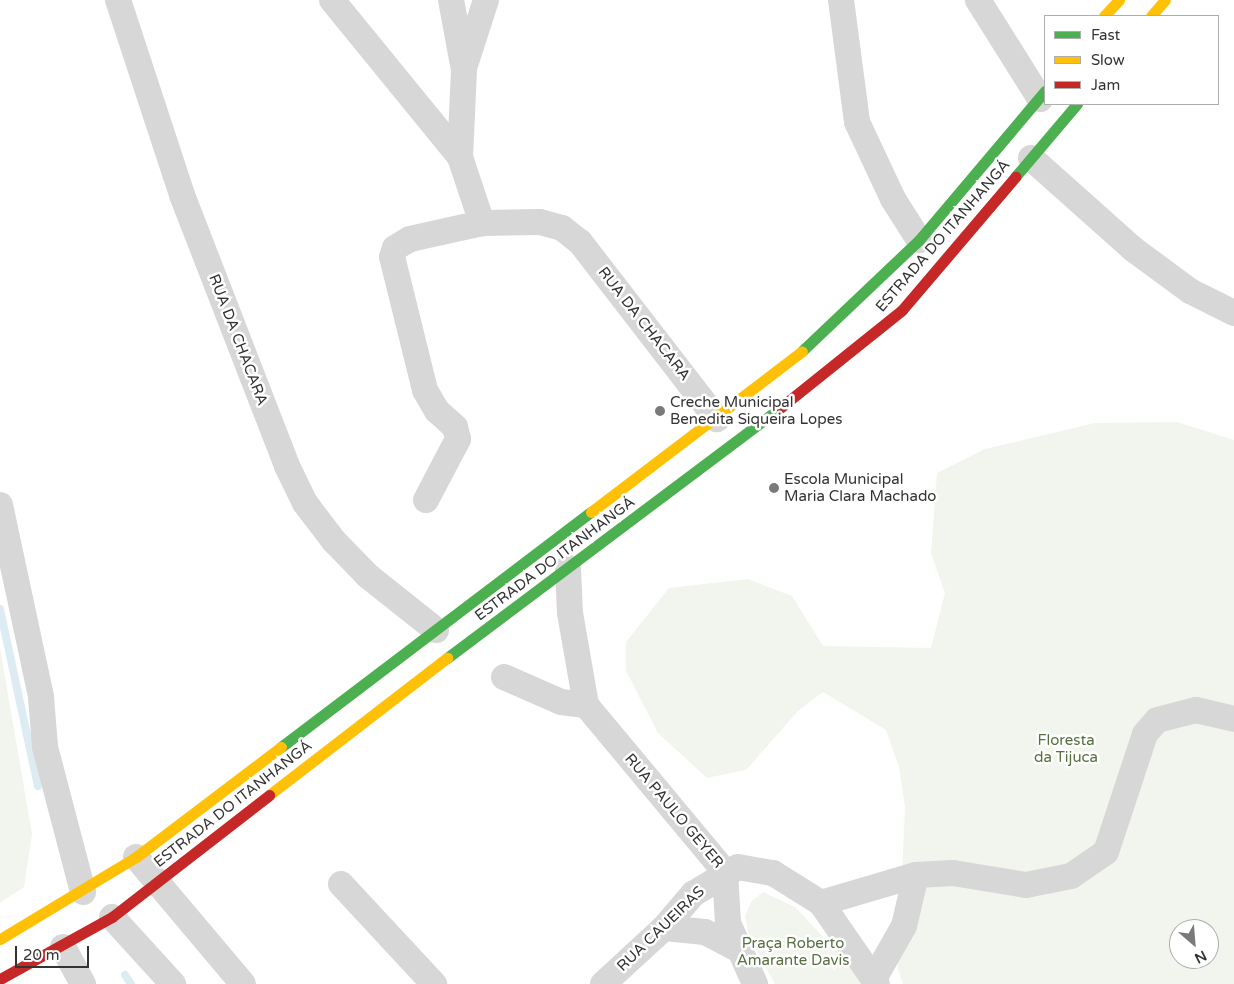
<!DOCTYPE html>
<html>
<head>
<meta charset="utf-8">
<style>
  body { margin:0 }
  #map { position:relative; width:1234px; height:984px; overflow:hidden; background:#fff; font-family:"Varela Round",sans-serif }
  div>[style] { position:absolute }
  .green>* { inset:0; background:#f1f5ed }
  .stream>* { height:8px; margin:-4px; padding:0 4px; transform-origin:4px; border-radius:4px; background:#ddebf3 }
  .street>* { height:26px; margin:-13px; padding:0 13px; transform-origin:13px; border-radius:13px; background:#d7d7d7 }
  .fast>* { height:11px; margin:-5.5px; padding:0 5.5px; transform-origin:5.5px; border-radius:5.5px; background:#4caf50 }
  .slow>* { height:11px; margin:-5.5px; padding:0 5.5px; transform-origin:5.5px; border-radius:5.5px; background:#ffc107 }
  .jam>* { height:11px; margin:-5.5px; padding:0 5.5px; transform-origin:5.5px; border-radius:5.5px; background:#c62828 }
  .dots>* { width:14px; height:14px; translate:-50% -50%; box-sizing:border-box; border:2px solid #fff; border-radius:50% }
  span { translate:-50% -50%; white-space:nowrap; text-align:center; line-height:1.15; -webkit-text-stroke:5px #fff; paint-order:stroke }
  .street-label { font-size:15px; color:#333 }
  .poi-label { font-size:15px; color:#333 }
  .left { translate:0 -50%; text-align:left }
  .park-label { font-size:15px; color:#56703f }
  .legend { position:absolute; left:1044px; top:15px; width:175px; height:90px; box-sizing:border-box; background:#fff; border:1px solid #adadad; margin:0; padding:6px 9px; list-style:none; font-size:15px; color:#333 }
  .legend li { display:flex; align-items:center; gap:10px; height:25px }
  .legend b { width:25px; border:1px solid #adadad }
  .north { position:absolute; left:1169px; top:919px; width:50px; height:50px; box-sizing:border-box; background:#fff; border:1px solid #adadad; border-radius:50%; rotate:153deg; font-size:14px; font-weight:700; line-height:20px; text-align:center; color:#333 }
  .north::after { content:''; display:block; margin:auto; width:18px; height:22px; background:#7a7a7a; clip-path:polygon(50% 0,100% 100%,50% 72%,0 100%) }
  .scale { position:absolute; left:15px; top:946px; width:74px; height:22px; box-sizing:border-box; border:2px solid #333; border-top:0; padding-left:6px; font-size:15px; line-height:18px; white-space:nowrap; color:#333; -webkit-text-stroke:4px #fff; paint-order:stroke }
</style>
</head>
<body>
<div id="map">
  <div class="green">
    <div style="clip-path:polygon(evenodd,1177px 422px,1234px 440px,1234px 984px,903px 984px,898px 969px,905px 807px,899px 767px,886px 730px,823px 692px,798px 711px,746px 770px,707px 778px,658px 733px,626px 671px,626px 642px,669px 588px,748px 579px,792px 596px,823px 646px,931px 648px,945px 593px,931px 553px,937px 473px,985px 449px,1095px 423px,1177px 422px,1179px 929px,1209px 929px,1209px 959px,1179px 959px,1179px 929px)"></div>
    <div style="clip-path:polygon(0 648px,32px 834px,24px 887px,0 903px)"></div>
    <div style="clip-path:polygon(763px 892px,795px 907px,860px 976px,861px 984px,775px 984px,749px 937px,745px 916px,751px 902px)"></div>
  </div>
  <div class="stream">
    <div style="left:0;top:609px;width:181px;rotate:77.9deg"></div>
    <div style="left:125px;top:975px;width:11px;rotate:56deg"></div>
  </div>
  <div class="street">
    <div style="left:118px;top:0;width:205px;rotate:71.8deg"></div>
    <div style="left:182px;top:195px;width:291px;rotate:68.8deg"></div>
    <div style="left:287px;top:466px;width:41px;rotate:64.1deg"></div>
    <div style="left:305px;top:503px;width:48px;rotate:52.7deg"></div>
    <div style="left:334px;top:541px;width:49px;rotate:45.8deg"></div>
    <div style="left:368px;top:576px;width:87px;rotate:38.5deg"></div>
    <div style="left:332px;top:0;width:203px;rotate:50.8deg"></div>
    <div style="left:460px;top:157px;width:70px;rotate:71.6deg"></div>
    <div style="left:482px;top:223px;width:58px;rotate:-1deg"></div>
    <div style="left:540px;top:222px;width:23px;rotate:15deg"></div>
    <div style="left:562px;top:228px;width:23px;rotate:38deg"></div>
    <div style="left:580px;top:242px;width:224px;rotate:52.3deg"></div>
    <div style="left:451px;top:0;width:71px;rotate:79.5deg"></div>
    <div style="left:464px;top:70px;width:87px;rotate:92.6deg"></div>
    <div style="left:841px;top:0;width:123px;rotate:82.5deg"></div>
    <div style="left:857px;top:122px;width:85px;rotate:64.9deg"></div>
    <div style="left:893px;top:199px;width:49px;rotate:57.6deg"></div>
    <div style="left:978px;top:0;width:117px;rotate:57.9deg"></div>
    <div style="left:465px;top:65px;width:68px;rotate:-72.1deg"></div>
    <div style="left:1031px;top:158px;width:137px;rotate:41.7deg"></div>
    <div style="left:1133px;top:249px;width:71px;rotate:36.4deg"></div>
    <div style="left:1190px;top:291px;width:49px;rotate:26.6deg"></div>
    <div style="left:426px;top:500px;width:69px;rotate:-62.3deg"></div>
    <div style="left:458px;top:439px;width:12px;rotate:-104deg"></div>
    <div style="left:455px;top:427px;width:24px;rotate:-138deg"></div>
    <div style="left:437px;top:411px;width:24px;rotate:-120deg"></div>
    <div style="left:425px;top:390px;width:137px;rotate:-103.9deg"></div>
    <div style="left:392px;top:257px;width:9px;rotate:-72deg"></div>
    <div style="left:395px;top:248px;width:17px;rotate:-31deg"></div>
    <div style="left:410px;top:239px;width:74px;rotate:-12.5deg"></div>
    <div style="left:0;top:505px;width:196px;rotate:77.9deg"></div>
    <div style="left:41px;top:697px;width:50px;rotate:85.4deg"></div>
    <div style="left:45px;top:747px;width:150px;rotate:75.3deg"></div>
    <div style="left:568px;top:568px;width:45px;rotate:87.5deg"></div>
    <div style="left:570px;top:613px;width:93px;rotate:80.1deg"></div>
    <div style="left:504px;top:677px;width:62px;rotate:23.7deg"></div>
    <div style="left:561px;top:702px;width:25px;rotate:7deg"></div>
    <div style="left:586px;top:705px;width:217px;rotate:50.2deg"></div>
    <div style="left:725px;top:872px;width:51px;rotate:86.6deg"></div>
    <div style="left:728px;top:923px;width:67px;rotate:66.1deg"></div>
    <div style="left:136px;top:857px;width:166px;rotate:49.9deg"></div>
    <div style="left:341px;top:884px;width:137px;rotate:47.1deg"></div>
    <div style="left:821px;top:903px;width:99px;rotate:-16.4deg"></div>
    <div style="left:916px;top:875px;width:37px;rotate:-3deg"></div>
    <div style="left:953px;top:873px;width:74px;rotate:9.3deg"></div>
    <div style="left:1026px;top:885px;width:46px;rotate:-11.3deg"></div>
    <div style="left:1071px;top:876px;width:42px;rotate:-34.4deg"></div>
    <div style="left:1106px;top:852px;width:124px;rotate:-71.7deg"></div>
    <div style="left:1145px;top:734px;width:18px;rotate:-49deg"></div>
    <div style="left:1157px;top:720px;width:40px;rotate:-14.4deg"></div>
    <div style="left:1196px;top:710px;width:39px;rotate:13deg"></div>
    <div style="left:112px;top:917px;width:91px;rotate:47.7deg"></div>
    <div style="left:664px;top:928px;width:41px;rotate:5.6deg"></div>
    <div style="left:705px;top:932px;width:41px;rotate:27.8deg"></div>
    <div style="left:63px;top:947px;width:42px;rotate:61.6deg"></div>
    <div style="left:875px;top:977px;width:59px;rotate:-60.4deg"></div>
    <div style="left:904px;top:926px;width:52px;rotate:-76.8deg"></div>
    <div style="left:603px;top:984px;width:83px;rotate:-42.6deg"></div>
    <div style="left:664px;top:928px;width:45px;rotate:-49.5deg"></div>
    <div style="left:693px;top:894px;width:52px;rotate:-31deg"></div>
    <div style="left:738px;top:867px;width:36px;rotate:10deg"></div>
    <div style="left:773px;top:873px;width:57px;rotate:32deg"></div>
    <div style="left:821px;top:903px;width:98px;rotate:55.3deg"></div>
  </div>
  <div class="fast">
    <div style="left:1015px;top:177px;width:96px;rotate:-49.7deg"></div>
    <div style="left:802px;top:351px;width:161px;rotate:-43.5deg"></div>
    <div style="left:919px;top:240px;width:195px;rotate:-49.8deg"></div>
    <div style="left:447px;top:658px;width:418px;rotate:-36.9deg"></div>
    <div style="left:281px;top:747px;width:389px;rotate:-37.2deg"></div>
  </div>
  <div class="slow">
    <div style="left:1104px;top:16px;width:22px;rotate:-47deg"></div>
    <div style="left:1151px;top:16px;width:21px;rotate:-49deg"></div>
    <div style="left:591px;top:512px;width:265px;rotate:-37.3deg"></div>
    <div style="left:269px;top:795px;width:225px;rotate:-37.6deg"></div>
    <div style="left:0;top:939px;width:159px;rotate:-31.1deg"></div>
    <div style="left:136px;top:857px;width:182px;rotate:-37.2deg"></div>
  </div>
  <div class="jam">
    <div style="left:781px;top:407px;width:155px;rotate:-38.7deg"></div>
    <div style="left:902px;top:310px;width:175px;rotate:-49.6deg"></div>
    <div style="left:0;top:979px;width:128px;rotate:-29deg"></div>
    <div style="left:112px;top:917px;width:199px;rotate:-37.8deg"></div>
  </div>
  <div class="dots">
    <div style="left:660px;top:411px;background:#7a7a7a"></div>
    <div style="left:774px;top:488px;background:#7a7a7a"></div>
  </div>
  <div class="street-label">
    <span style="left:943px;top:236px;rotate:-49deg">ESTRADA DO ITANHANGÁ</span>
    <span style="left:644px;top:324px;rotate:52deg">RUA DA CHACARA</span>
    <span style="left:238px;top:340px;rotate:69deg">RUA DA CHACARA</span>
    <span style="left:555px;top:559px;rotate:-37deg">ESTRADA DO ITANHANGÁ</span>
    <span style="left:233px;top:804px;rotate:-38deg">ESTRADA DO ITANHANGÁ</span>
    <span style="left:674px;top:811px;rotate:50deg">RUA PAULO GEYER</span>
    <span style="left:661px;top:929px;rotate:-44deg">RUA CAUEIRAS</span>
  </div>
  <div class="poi-label">
    <span class="left" style="left:670px;top:411px">Creche Municipal<br>Benedita Siqueira Lopes</span>
    <span class="left" style="left:784px;top:488px">Escola Municipal<br>Maria Clara Machado</span>
  </div>
  <div class="park-label">
    <span style="left:1066px;top:749px">Floresta<br>da Tijuca</span>
    <span style="left:793px;top:952px">Praça Roberto<br>Amarante Davis</span>
  </div>
  <ul class="legend">
  <li><b style="height:6px;background:#4caf50"></b>Fast</li>
  <li><b style="height:6px;background:#ffc107"></b>Slow</li>
  <li><b style="height:6px;background:#c62828"></b>Jam</li>
  </ul>
  <div class="north">N</div>
  <div class="scale">20 m</div>
</div>
</body>
</html>
